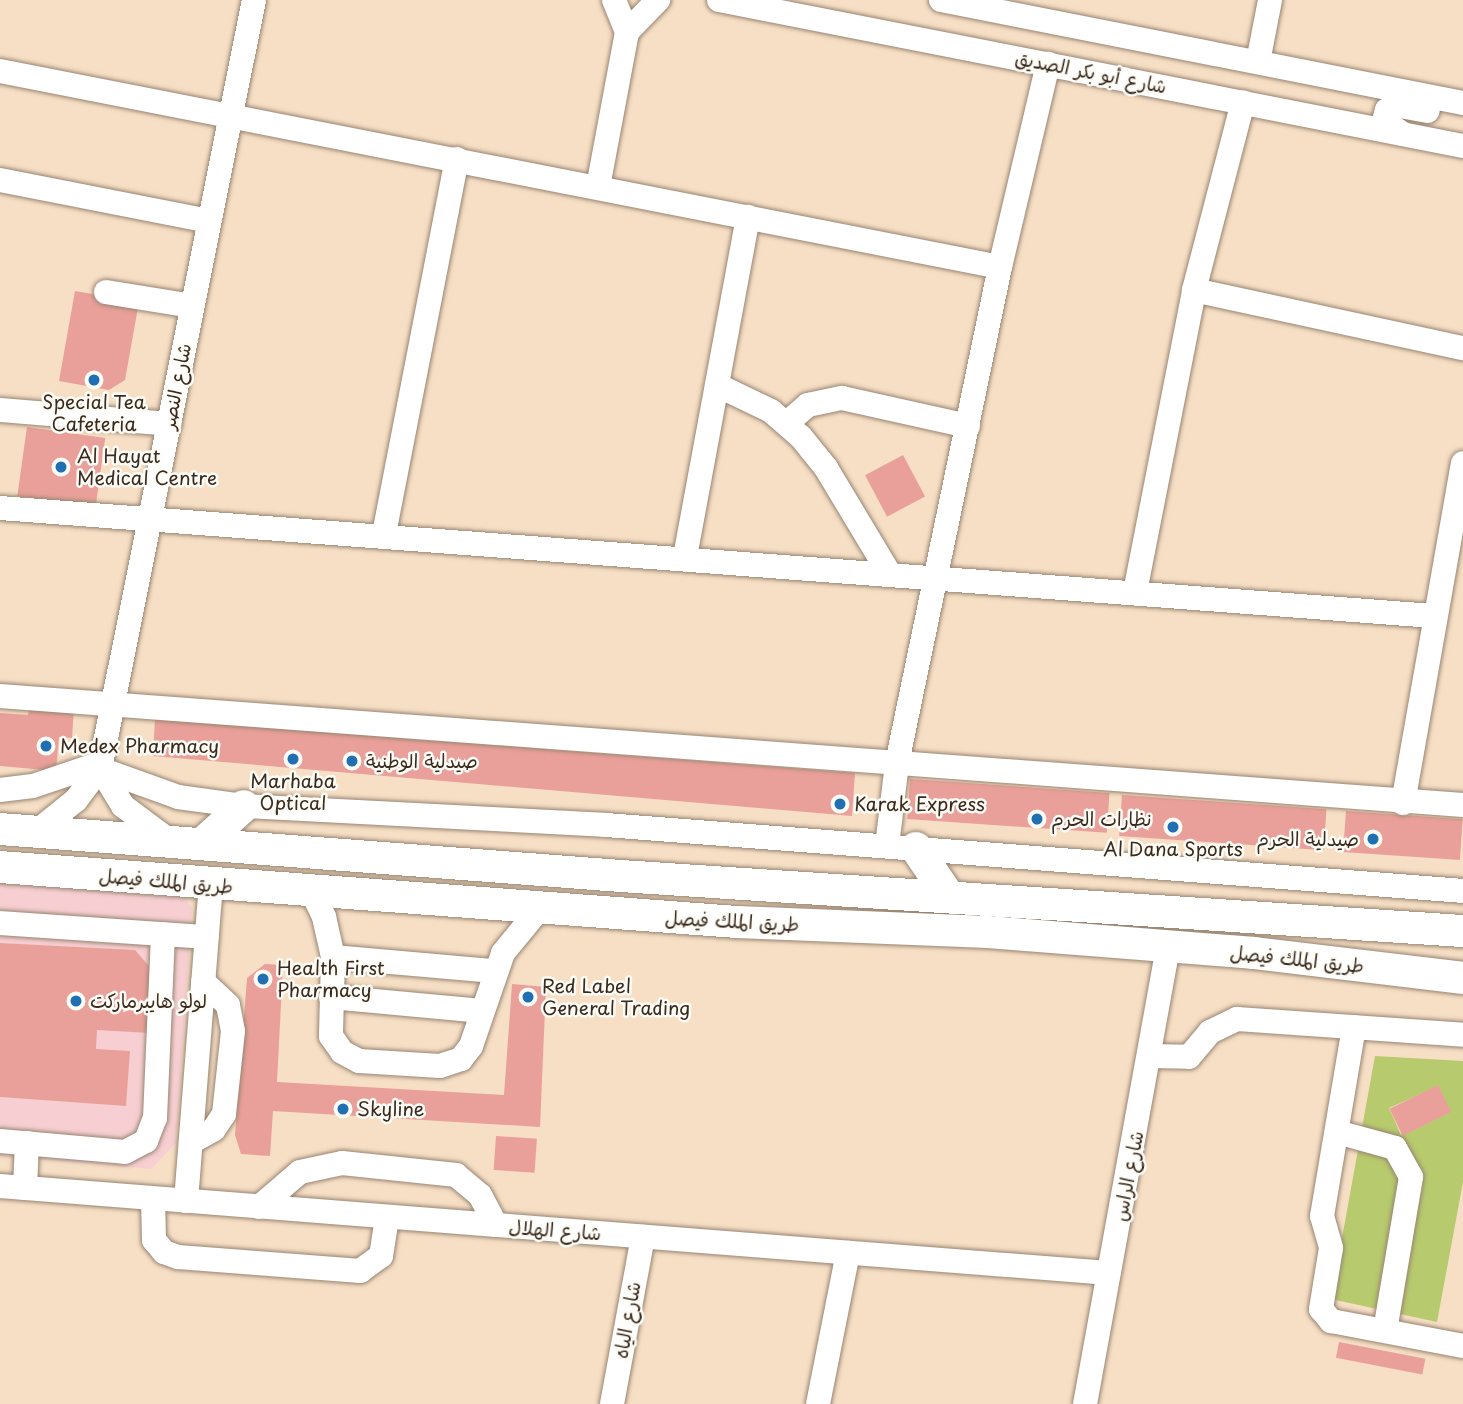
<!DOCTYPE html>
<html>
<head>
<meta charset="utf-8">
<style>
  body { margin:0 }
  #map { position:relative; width:1463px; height:1404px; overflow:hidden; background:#f6dfc5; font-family:"Playpen Sans","Playpen Sans Arabic",sans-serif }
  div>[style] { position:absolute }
  .built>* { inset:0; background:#f7cfd2 }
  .green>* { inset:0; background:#b7ca6d }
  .building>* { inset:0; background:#eaa09a; transform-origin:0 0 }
  .roads { filter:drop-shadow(0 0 2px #988472) drop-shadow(0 0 2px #988472) }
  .minor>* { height:24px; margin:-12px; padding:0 12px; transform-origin:12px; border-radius:12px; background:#fff }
  .major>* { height:32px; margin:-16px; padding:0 16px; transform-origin:16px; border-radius:16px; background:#fff }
  .dots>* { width:19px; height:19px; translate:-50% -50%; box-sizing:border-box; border:4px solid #fdfcf7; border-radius:50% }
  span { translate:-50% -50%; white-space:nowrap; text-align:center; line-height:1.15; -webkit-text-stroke:5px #fdfcf7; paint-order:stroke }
  .street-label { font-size:19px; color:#3b2a1e }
  .poi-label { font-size:19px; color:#3b2a1e }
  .left { translate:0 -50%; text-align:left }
  .right { translate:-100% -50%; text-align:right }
</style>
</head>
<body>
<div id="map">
  <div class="built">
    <div style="clip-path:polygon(0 879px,173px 884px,192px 908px,176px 1143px,151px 1169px,0 1156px)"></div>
  </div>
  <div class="green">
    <div style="clip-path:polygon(evenodd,1375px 1056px,1463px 1061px,1463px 1182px,1437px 1322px,1331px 1299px,1375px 1056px,1438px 1086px,1450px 1112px,1401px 1135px,1389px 1108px,1438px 1086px)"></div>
  </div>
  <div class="building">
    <div style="clip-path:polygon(75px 291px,139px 302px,125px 380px,109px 390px,59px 381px)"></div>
    <div style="left:27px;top:427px;width:79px;height:70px;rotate:8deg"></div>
    <div style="left:903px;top:455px;width:47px;height:43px;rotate:62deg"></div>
    <div style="clip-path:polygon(30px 703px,74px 708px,72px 738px,59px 737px,56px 771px,0 766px,0 713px,28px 715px)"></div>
    <div style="clip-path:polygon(155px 719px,855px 773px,852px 816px,153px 756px)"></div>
    <div style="left:910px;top:779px;width:200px;height:40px;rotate:4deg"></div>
    <div style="left:1122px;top:795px;width:205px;height:41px;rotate:4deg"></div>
    <div style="left:1346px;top:811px;width:117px;height:41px;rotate:4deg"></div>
    <div style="clip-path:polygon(0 943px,135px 950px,154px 972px,149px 1033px,97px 1030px,96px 1049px,130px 1051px,126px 1106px,0 1097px)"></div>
    <div style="clip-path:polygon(265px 964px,283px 965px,277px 1082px,504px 1095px,512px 984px,546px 987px,540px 1127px,273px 1111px,270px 1156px,241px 1154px,235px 1135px,247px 978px)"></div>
    <div style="left:1438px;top:1085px;width:30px;height:54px;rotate:64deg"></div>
    <div style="left:496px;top:1136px;width:41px;height:34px;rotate:4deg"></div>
    <div style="left:1339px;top:1342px;width:88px;height:16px;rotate:11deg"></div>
  </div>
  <div class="roads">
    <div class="minor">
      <div style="left:614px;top:0;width:35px;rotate:68deg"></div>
      <div style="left:719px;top:0;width:758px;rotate:11.1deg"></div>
      <div style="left:941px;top:0;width:532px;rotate:11.16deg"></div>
      <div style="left:1258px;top:62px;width:63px;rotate:-79deg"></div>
      <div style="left:0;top:71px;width:1019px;rotate:11.09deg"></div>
      <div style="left:1403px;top:134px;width:23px;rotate:-146deg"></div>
      <div style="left:1384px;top:121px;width:11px;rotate:-75deg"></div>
      <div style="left:1387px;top:110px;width:14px;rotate:-17deg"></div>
      <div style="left:1400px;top:106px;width:28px;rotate:10deg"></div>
      <div style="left:0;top:180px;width:213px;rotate:11.1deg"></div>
      <div style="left:598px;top:187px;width:158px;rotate:-79.4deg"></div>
      <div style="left:627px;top:32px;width:45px;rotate:-45.9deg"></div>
      <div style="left:1194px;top:290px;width:275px;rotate:12.2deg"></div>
      <div style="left:106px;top:292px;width:87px;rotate:9.2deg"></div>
      <div style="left:717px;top:385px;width:60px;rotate:25.7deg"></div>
      <div style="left:771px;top:411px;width:40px;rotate:41deg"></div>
      <div style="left:801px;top:437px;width:40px;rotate:51deg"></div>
      <div style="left:826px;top:468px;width:122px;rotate:59deg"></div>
      <div style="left:0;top:410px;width:170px;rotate:4.7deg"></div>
      <div style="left:787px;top:423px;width:28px;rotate:-41deg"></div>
      <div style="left:808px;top:405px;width:35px;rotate:-12deg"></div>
      <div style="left:842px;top:398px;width:129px;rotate:12.5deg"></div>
      <div style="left:0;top:508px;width:1438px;rotate:4.31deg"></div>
      <div style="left:384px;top:534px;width:382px;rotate:-79deg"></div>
      <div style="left:685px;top:557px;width:346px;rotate:-79.5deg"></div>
      <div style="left:1135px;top:592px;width:308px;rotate:-78.9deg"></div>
      <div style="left:1194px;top:290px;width:194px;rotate:-75.4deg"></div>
      <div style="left:0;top:696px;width:1467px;rotate:4.26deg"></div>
      <div style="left:100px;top:768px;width:44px;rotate:58.8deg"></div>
      <div style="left:123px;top:806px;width:59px;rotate:36.7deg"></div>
      <div style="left:0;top:790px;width:33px;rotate:-7deg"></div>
      <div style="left:33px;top:786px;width:62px;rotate:-18.7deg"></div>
      <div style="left:92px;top:766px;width:91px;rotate:19.8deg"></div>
      <div style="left:178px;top:797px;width:67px;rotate:7.8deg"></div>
      <div style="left:244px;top:806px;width:362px;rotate:3deg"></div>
      <div style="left:606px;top:825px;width:860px;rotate:4.4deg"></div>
      <div style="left:1403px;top:803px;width:345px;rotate:-80deg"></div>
      <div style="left:36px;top:832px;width:51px;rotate:-38.7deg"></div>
      <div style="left:76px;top:800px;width:40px;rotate:-53deg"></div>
      <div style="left:100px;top:768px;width:783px;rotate:-78.66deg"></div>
      <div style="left:887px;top:846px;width:84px;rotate:-83.1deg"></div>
      <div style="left:897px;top:763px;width:507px;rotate:-78.27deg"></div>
      <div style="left:1000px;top:267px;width:209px;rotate:-76.7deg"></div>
      <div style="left:312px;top:892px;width:28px;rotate:64deg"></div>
      <div style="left:324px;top:917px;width:41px;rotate:77.3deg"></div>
      <div style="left:333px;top:957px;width:79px;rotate:91.5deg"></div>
      <div style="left:331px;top:1036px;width:19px;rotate:55deg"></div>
      <div style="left:342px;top:1052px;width:19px;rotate:28deg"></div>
      <div style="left:359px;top:1061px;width:81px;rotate:3.5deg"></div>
      <div style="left:440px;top:1066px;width:22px;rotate:-18deg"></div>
      <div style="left:461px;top:1059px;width:16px;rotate:-52deg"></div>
      <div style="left:471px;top:1046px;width:98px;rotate:-71deg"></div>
      <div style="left:503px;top:953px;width:58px;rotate:-50.6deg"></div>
      <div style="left:0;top:923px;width:207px;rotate:3.9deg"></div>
      <div style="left:333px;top:957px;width:162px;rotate:5deg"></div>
      <div style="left:331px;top:997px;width:152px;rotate:5.3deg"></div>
      <div style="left:1354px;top:1027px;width:192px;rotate:99.6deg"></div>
      <div style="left:1322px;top:1216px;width:33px;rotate:74deg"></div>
      <div style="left:1331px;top:1248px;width:62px;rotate:99.3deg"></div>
      <div style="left:1321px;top:1309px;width:16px;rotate:50deg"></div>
      <div style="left:1331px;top:1321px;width:134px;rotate:10.7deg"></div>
      <div style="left:1150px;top:1056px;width:39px;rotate:1deg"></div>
      <div style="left:1189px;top:1057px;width:33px;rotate:-50deg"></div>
      <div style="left:1210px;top:1032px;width:30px;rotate:-26deg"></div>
      <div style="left:1237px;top:1019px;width:227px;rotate:4deg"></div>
      <div style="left:1337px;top:1132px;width:60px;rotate:15.4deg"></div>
      <div style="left:1395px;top:1148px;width:33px;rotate:61deg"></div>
      <div style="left:1411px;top:1177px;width:155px;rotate:99.6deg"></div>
      <div style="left:0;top:1141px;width:125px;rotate:5deg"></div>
      <div style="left:125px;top:1152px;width:24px;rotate:-28deg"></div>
      <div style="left:146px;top:1141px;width:25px;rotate:-69deg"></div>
      <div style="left:155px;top:1118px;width:184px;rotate:-87.5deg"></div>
      <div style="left:191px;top:1142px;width:26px;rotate:-29deg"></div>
      <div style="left:214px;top:1129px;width:18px;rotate:-56deg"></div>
      <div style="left:224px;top:1114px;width:83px;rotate:-83.8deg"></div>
      <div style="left:233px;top:1031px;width:26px;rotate:-101deg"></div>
      <div style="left:228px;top:1005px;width:34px;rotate:-137deg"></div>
      <div style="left:0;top:1186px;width:1112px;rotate:4.49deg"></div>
      <div style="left:25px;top:1188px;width:45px;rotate:-87.5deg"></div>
      <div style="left:153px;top:1199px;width:41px;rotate:88.6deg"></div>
      <div style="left:154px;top:1240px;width:16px;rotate:50deg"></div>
      <div style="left:164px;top:1252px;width:15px;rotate:20deg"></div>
      <div style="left:178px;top:1257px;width:183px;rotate:4.4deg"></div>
      <div style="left:360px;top:1271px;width:26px;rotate:-36deg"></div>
      <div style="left:381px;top:1256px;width:39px;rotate:-81deg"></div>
      <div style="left:186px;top:1201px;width:317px;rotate:-85.5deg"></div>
      <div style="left:259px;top:1207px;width:54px;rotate:-40.5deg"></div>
      <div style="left:300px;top:1172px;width:43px;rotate:-12.1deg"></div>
      <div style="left:342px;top:1163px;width:115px;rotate:6deg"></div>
      <div style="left:456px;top:1175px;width:31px;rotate:40deg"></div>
      <div style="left:480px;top:1195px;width:34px;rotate:62deg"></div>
      <div style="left:612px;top:1404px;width:170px;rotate:-79.5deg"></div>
      <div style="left:818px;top:1404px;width:154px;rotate:-78.8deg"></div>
      <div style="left:1085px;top:1404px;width:463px;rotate:-79.7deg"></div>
    </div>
    <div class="major">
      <div style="left:0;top:829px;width:623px;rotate:4.33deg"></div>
      <div style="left:621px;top:876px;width:844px;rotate:3.74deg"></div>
      <div style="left:203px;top:843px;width:55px;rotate:-42.1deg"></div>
      <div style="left:916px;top:848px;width:57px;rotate:55.8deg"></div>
      <div style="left:0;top:867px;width:739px;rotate:4.27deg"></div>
      <div style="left:737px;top:922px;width:251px;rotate:2.3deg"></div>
      <div style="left:988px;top:932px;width:267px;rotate:4.5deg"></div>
      <div style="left:1254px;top:953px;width:210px;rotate:6.8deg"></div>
    </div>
  </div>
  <div class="dots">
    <div style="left:94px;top:380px;background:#1f6fb2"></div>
    <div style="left:61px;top:467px;background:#1f6fb2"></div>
    <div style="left:46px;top:746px;background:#1f6fb2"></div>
    <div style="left:293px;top:759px;background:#1f6fb2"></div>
    <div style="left:352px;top:761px;background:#1f6fb2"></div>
    <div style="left:840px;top:804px;background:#1f6fb2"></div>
    <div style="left:1037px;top:819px;background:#1f6fb2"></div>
    <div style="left:1173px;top:827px;background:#1f6fb2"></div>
    <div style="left:1373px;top:839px;background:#1f6fb2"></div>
    <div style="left:263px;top:979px;background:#1f6fb2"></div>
    <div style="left:528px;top:997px;background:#1f6fb2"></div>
    <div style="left:76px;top:1001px;background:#1f6fb2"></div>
    <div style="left:343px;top:1109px;background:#1f6fb2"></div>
  </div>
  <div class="street-label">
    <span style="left:1091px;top:72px;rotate:11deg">شارع أبو بكر الصديق</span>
    <span style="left:176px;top:386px;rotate:-79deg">شارع النصر</span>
    <span style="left:166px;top:881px;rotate:5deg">طريق الملك فيصل</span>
    <span style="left:732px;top:921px;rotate:3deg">طريق الملك فيصل</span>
    <span style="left:1297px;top:959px;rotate:6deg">طريق الملك فيصل</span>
    <span style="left:1128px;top:1176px;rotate:-79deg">شارع الراس</span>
    <span style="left:555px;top:1230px;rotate:4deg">شارع الهلال</span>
    <span style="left:627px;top:1320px;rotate:-80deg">شارع الياه</span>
  </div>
  <div class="poi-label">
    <span style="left:94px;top:413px">Special Tea<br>Cafeteria</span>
    <span class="left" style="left:77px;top:467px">Al Hayat<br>Medical Centre</span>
    <span class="left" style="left:60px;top:746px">Medex Pharmacy</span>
    <span class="left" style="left:366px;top:761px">صيدلية الوطنية</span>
    <span style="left:293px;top:792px">Marhaba<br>Optical</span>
    <span class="left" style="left:854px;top:804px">Karak Express</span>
    <span class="left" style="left:1051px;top:819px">نظارات الحرم</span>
    <span class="right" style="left:1359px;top:839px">صيدلية الحرم</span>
    <span style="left:1173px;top:849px">Al Dana Sports</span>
    <span class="left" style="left:277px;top:979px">Health First<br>Pharmacy</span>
    <span class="left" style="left:542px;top:997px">Red Label<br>General Trading</span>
    <span class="left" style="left:90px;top:1001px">لولو هايبرماركت</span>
    <span class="left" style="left:357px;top:1109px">Skyline</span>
  </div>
</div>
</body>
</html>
